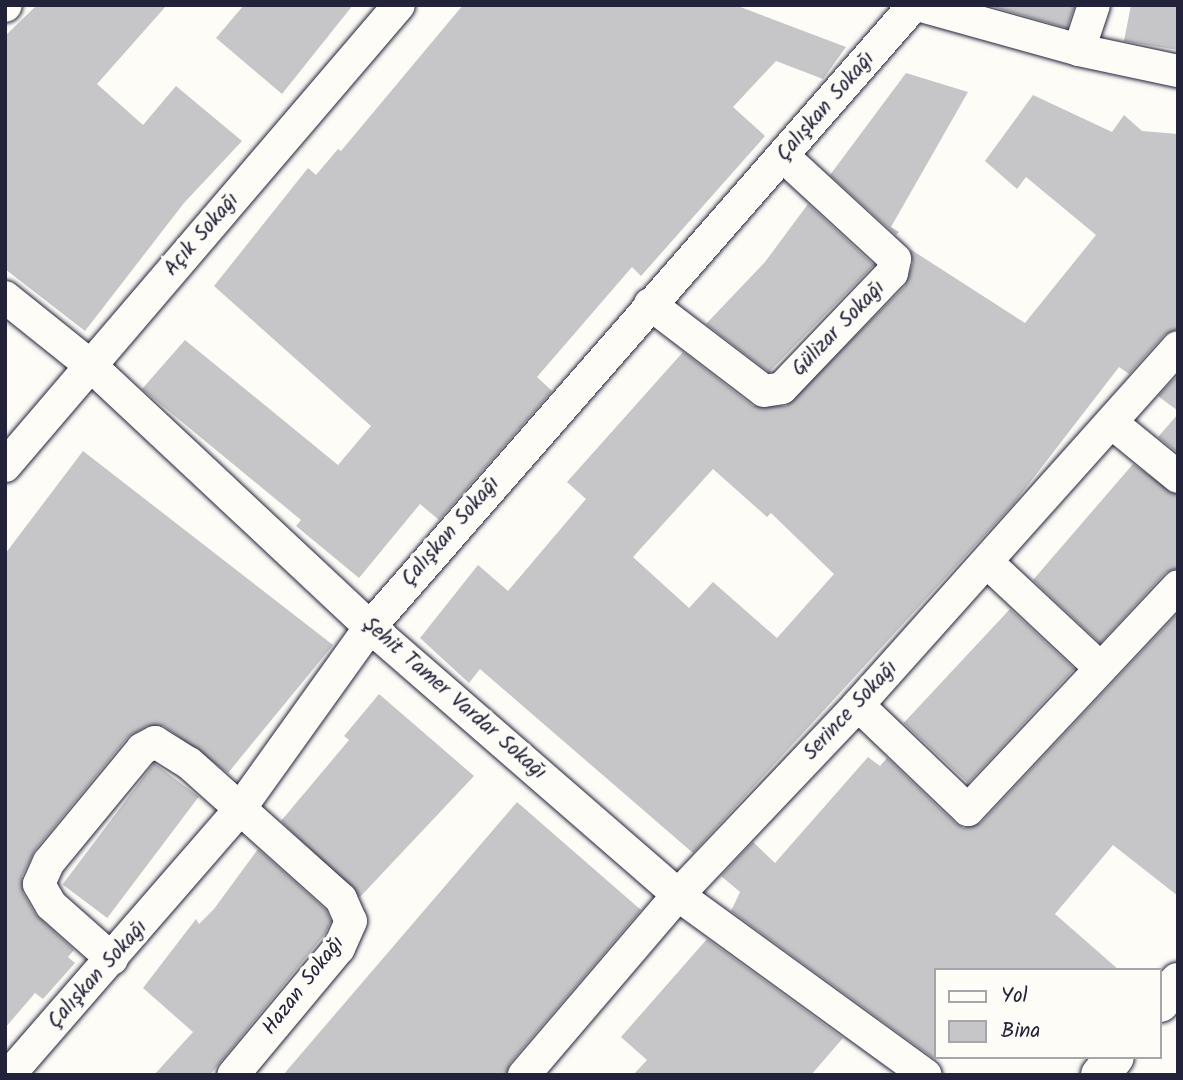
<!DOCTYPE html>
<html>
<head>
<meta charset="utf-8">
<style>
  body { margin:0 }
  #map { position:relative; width:1183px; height:1080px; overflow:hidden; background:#fdfcf7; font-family:Kalam,sans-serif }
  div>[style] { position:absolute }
  .building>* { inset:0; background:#c6c6c8; transform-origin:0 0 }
  .roads { filter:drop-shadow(0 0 2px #22223b) drop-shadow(0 0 2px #22223b) }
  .minor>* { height:32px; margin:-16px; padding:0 16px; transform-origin:16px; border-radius:16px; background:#fdfcf7 }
  .secondary>* { height:38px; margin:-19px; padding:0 19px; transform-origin:19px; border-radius:19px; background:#fdfcf7 }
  span { translate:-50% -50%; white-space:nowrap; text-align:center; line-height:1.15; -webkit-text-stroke:7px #fdfcf7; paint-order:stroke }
  .street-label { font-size:21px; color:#22223b }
  .frame { position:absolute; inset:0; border:7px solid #22223b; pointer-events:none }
  .legend { position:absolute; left:934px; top:968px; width:228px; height:91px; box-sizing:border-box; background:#fdfcf7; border:2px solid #a5a5ac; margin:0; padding:9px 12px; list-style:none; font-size:21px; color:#22223b }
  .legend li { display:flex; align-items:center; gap:14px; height:35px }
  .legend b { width:35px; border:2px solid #a5a5ac }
</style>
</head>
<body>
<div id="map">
  <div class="building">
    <div style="clip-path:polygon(37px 5px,167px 5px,97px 84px,143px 125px,176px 86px,242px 141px,184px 203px,85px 331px,5px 269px,5px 36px)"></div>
    <div style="clip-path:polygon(244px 5px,353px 5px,282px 94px,216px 38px)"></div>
    <div style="clip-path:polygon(463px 5px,735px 5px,846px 47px,823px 79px,776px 61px,733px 107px,765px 136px,641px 276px,632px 267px,537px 377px,552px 391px,439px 520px,420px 504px,359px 578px,296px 526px,301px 520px,142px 389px,185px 340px,338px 465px,371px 426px,214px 286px,308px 168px,316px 175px,338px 149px,341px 151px)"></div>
    <div style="clip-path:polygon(987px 5px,1075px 5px,1067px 28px)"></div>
    <div style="clip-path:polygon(1131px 5px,1178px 5px,1178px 50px,1124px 41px)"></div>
    <div style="clip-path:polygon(906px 73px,968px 92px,891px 227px,899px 232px,896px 235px,830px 175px)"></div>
    <div style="clip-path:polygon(evenodd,1033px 95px,1112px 132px,1124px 115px,1142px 131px,1178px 134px,1178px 329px,1164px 335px,1129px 374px,1119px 367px,1014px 503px,693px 853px,480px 669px,469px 683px,420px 638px,478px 565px,508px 591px,586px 499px,567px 482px,683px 352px,753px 406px,786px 406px,905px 286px,913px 263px,910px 249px,1025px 323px,1096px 235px,1026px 177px,1017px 189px,985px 161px,1033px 95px,713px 469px,767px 517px,771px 513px,834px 574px,777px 638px,713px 582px,689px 608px,633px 557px,713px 469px)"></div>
    <div style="clip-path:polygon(808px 204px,874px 265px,769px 372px,706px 324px,765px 262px)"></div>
    <div style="clip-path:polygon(1178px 375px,1178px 411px,1158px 396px)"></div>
    <div style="clip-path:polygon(1178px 414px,1178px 453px,1158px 437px)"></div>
    <div style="clip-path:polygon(83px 451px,333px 645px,228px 773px,164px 726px,147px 726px,128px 737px,35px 850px,22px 876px,23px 893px,35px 914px,74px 950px,68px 957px,75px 963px,43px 999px,35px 993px,5px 1028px,5px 554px)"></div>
    <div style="clip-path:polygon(1133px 464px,1178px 495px,1178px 568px,1165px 573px,1100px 643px,1033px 580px)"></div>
    <div style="left:1010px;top:609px;width:88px;height:156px;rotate:43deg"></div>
    <div style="clip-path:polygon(1178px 613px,1178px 896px,1113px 845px,1055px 914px,1119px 970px,936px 970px,936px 1060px,731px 911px,740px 892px,721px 876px,753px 842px,775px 863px,868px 757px,880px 766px,887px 758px,956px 824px,964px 828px,981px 823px)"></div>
    <div style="clip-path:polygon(379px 694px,474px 776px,360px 897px,281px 821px,349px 740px,344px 736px)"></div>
    <div style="left:154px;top:763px;width:56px;height:152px;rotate:37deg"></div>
    <div style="clip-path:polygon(517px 802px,641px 910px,510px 1063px,506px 1074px,283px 1075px)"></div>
    <div style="clip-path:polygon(258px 849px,326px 910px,331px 921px,325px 934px,210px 1075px,154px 1075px,193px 1032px,143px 988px,196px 919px,199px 924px,214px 909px)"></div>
    <div style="clip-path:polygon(707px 939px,843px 1038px,811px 1075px,633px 1075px,647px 1060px,621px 1037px)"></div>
  </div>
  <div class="roads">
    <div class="minor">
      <div style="left:918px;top:5px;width:167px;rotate:15.6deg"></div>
      <div style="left:1079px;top:50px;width:101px;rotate:12deg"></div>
      <div style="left:5px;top:6px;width:1px;rotate:-45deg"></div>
      <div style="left:1079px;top:50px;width:47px;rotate:-71.6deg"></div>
      <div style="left:5px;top:297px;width:109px;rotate:38.7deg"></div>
      <div style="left:90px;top:365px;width:383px;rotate:43.1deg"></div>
      <div style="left:370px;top:627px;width:408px;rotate:41deg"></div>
      <div style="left:678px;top:895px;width:306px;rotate:36deg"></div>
      <div style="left:650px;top:304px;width:143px;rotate:37.3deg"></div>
      <div style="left:764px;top:391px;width:18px;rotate:-9deg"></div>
      <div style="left:782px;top:388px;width:159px;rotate:-46.3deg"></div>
      <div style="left:892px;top:273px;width:14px;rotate:-78deg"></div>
      <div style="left:895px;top:259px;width:152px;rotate:-137.4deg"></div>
      <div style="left:1112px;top:423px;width:85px;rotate:39.3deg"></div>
      <div style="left:5px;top:466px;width:606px;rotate:-49.48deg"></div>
      <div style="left:987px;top:562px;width:152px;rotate:43.1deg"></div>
      <div style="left:858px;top:705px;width:152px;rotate:43.7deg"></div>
      <div style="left:968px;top:810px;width:307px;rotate:-46.8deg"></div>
      <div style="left:112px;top:959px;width:81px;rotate:-138.5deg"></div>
      <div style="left:51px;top:905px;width:24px;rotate:-120deg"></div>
      <div style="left:39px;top:884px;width:24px;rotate:-66deg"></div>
      <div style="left:49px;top:862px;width:146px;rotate:-50.5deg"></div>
      <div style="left:142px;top:749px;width:15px;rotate:-28deg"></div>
      <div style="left:155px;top:742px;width:40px;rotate:32deg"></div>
      <div style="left:189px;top:763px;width:204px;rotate:41.8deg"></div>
      <div style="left:341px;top:899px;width:24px;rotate:66deg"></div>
      <div style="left:351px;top:921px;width:30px;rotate:114deg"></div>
      <div style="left:339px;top:948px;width:165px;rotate:129.8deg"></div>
      <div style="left:9px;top:1075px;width:351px;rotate:-49deg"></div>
      <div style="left:239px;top:810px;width:225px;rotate:-54.4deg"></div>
      <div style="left:370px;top:627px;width:826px;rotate:-48.83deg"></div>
      <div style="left:524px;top:1075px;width:237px;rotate:-49.5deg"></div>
      <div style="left:678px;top:895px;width:262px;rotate:-46.5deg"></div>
      <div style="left:858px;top:705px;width:480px;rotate:-48.2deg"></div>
    </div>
    <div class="secondary">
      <div style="left:1160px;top:1003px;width:28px;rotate:-49deg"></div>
      <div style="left:1100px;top:1075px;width:23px;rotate:-50deg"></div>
    </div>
  </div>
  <div class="street-label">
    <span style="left:826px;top:107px;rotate:-49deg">Çalışkan Sokağı</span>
    <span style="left:202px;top:235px;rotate:-49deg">Açık Sokağı</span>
    <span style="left:839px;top:329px;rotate:-46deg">Gülizar Sokağı</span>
    <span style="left:451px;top:532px;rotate:-49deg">Çalışkan Sokağı</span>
    <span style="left:454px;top:699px;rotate:41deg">Şehit Tamer Vardar Sokağı</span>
    <span style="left:851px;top:711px;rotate:-47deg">Serince Sokağı</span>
    <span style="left:98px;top:975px;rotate:-48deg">Çalışkan Sokağı</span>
    <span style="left:304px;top:986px;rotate:-52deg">Hazan Sokağı</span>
  </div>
  <div class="frame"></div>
  <ul class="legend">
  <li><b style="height:9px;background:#fdfcf7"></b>Yol</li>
  <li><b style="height:19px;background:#c6c6c8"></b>Bina</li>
  </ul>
</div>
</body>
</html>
